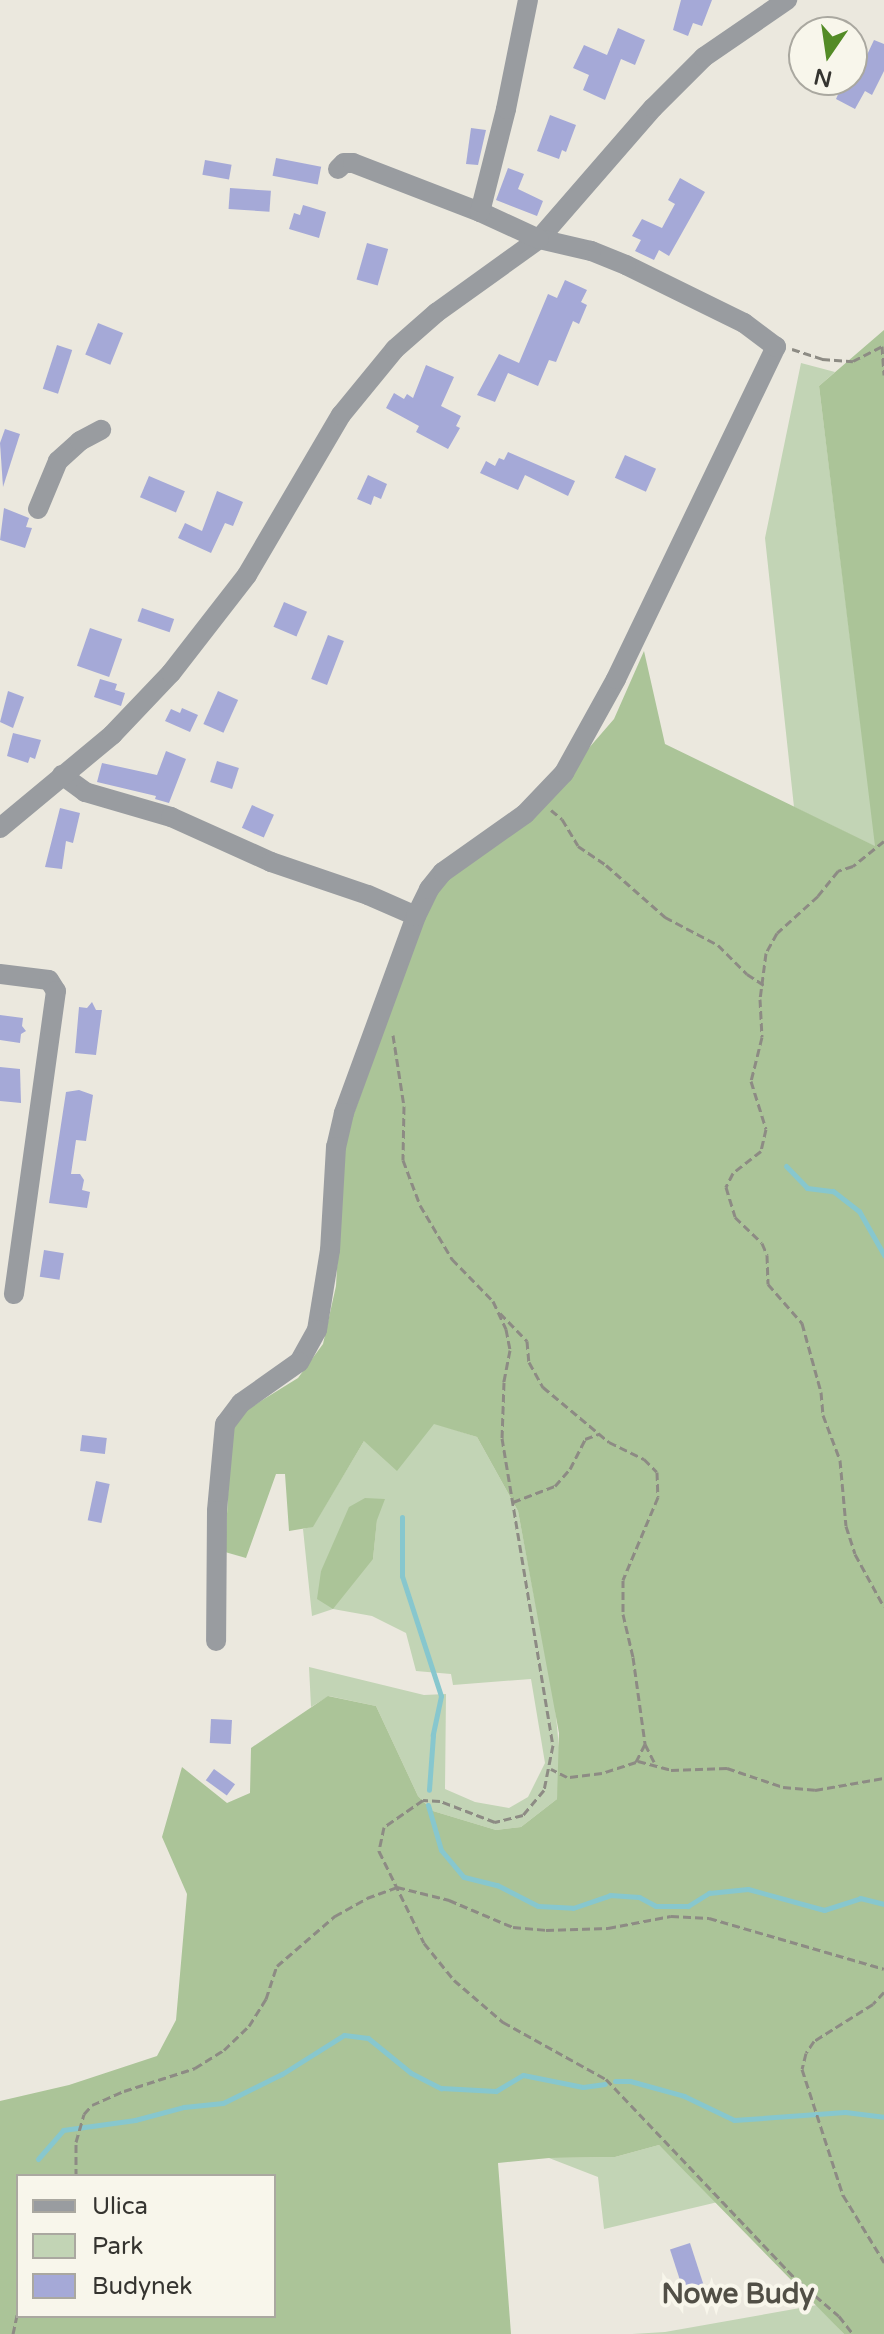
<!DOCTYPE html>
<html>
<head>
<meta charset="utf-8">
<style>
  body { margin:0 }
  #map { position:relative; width:884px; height:2334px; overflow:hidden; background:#ebe8de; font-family:"Varela Round",sans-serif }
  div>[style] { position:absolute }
  .green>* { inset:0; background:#c2d4b5 }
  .forest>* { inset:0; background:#abc498 }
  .stream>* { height:5px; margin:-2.5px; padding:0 2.5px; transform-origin:2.5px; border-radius:2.5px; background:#87c7ce }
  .building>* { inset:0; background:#a5a9d7; transform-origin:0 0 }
  .path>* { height:3px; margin-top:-1.5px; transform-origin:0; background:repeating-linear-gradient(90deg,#8d8b84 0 8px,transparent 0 12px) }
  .minor>* { height:20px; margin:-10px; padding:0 10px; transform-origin:10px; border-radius:10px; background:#999ca0 }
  span { translate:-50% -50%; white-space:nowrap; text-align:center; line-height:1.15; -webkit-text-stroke:8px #f8f6eb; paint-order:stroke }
  .neighbourhood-label { font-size:28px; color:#514f46; font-weight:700 }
  .legend { position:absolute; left:16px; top:2174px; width:260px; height:144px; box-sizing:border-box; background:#f8f6eb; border:2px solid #aaa8a0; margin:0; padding:10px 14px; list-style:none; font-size:24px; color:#353430 }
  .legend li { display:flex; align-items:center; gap:16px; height:40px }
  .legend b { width:40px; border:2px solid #aaa8a0 }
  .north { position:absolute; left:788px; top:16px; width:80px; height:80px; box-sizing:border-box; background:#f8f6eb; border:2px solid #aaa8a0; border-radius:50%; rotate:193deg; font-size:22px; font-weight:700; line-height:32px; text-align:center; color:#353430 }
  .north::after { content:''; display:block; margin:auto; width:28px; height:36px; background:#538b26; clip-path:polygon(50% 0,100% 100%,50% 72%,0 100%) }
</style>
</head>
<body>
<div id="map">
  <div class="green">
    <div style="clip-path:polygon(801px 363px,835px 372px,819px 386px,876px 847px,794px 807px,765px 538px)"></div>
    <div style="clip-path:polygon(evenodd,434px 1423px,477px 1437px,518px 1511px,555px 1706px,561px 1768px,557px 1799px,521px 1827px,496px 1830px,433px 1811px,418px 1796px,376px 1706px,329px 1696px,311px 1707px,309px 1667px,424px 1695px,446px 1694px,445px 1789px,475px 1802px,509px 1808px,528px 1797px,545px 1763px,531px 1679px,453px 1685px,451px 1674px,416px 1671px,406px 1633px,372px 1616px,333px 1609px,312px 1616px,303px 1529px,313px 1526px,364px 1441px,434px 1423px,377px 1519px,373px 1559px,321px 1571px,377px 1519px)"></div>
    <div style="clip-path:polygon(659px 2145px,718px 2202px,604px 2229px,598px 2177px,549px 2158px,615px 2157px)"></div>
    <div style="clip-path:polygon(817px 2305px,844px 2334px,632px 2334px,665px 2332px)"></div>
  </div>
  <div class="forest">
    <div style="clip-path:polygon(evenodd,884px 330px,884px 2334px,844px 2334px,659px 2145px,615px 2157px,549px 2158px,498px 2163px,511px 2334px,0 2334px,0 2101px,69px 2085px,157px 2056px,176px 2020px,187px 1894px,162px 1837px,182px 1767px,227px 1803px,250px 1793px,251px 1748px,328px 1696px,376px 1706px,418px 1796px,433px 1811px,496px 1830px,521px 1827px,557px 1799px,559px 1733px,518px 1511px,477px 1437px,434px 1424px,397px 1471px,364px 1441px,313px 1527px,289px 1531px,285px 1474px,276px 1474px,246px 1558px,225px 1552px,232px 1419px,298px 1378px,323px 1344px,336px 1286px,344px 1141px,435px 888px,530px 816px,614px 719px,644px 651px,665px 744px,875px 846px,819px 386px,884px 330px,18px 2176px,274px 2176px,274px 2316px,18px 2316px,18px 2176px)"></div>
    <div style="clip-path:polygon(365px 1498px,385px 1499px,377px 1520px,373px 1559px,333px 1609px,317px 1599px,321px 1571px,349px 1507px)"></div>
  </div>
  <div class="stream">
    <div style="left:786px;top:1166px;width:30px;rotate:46deg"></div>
    <div style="left:807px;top:1188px;width:26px;rotate:7deg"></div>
    <div style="left:833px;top:1191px;width:33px;rotate:38deg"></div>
    <div style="left:859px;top:1211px;width:51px;rotate:60.4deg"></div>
    <div style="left:402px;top:1517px;width:59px;rotate:90deg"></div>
    <div style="left:402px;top:1576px;width:126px;rotate:72deg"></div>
    <div style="left:441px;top:1696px;width:40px;rotate:102deg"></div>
    <div style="left:433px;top:1735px;width:55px;rotate:94.2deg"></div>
    <div style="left:428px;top:1805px;width:47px;rotate:73.9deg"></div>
    <div style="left:441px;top:1850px;width:35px;rotate:50deg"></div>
    <div style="left:464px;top:1877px;width:34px;rotate:14deg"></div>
    <div style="left:497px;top:1885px;width:46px;rotate:27.1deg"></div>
    <div style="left:538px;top:1906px;width:35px;rotate:3deg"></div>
    <div style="left:573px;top:1908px;width:39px;rotate:-19deg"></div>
    <div style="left:610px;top:1895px;width:29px;rotate:4deg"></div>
    <div style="left:639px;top:1897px;width:19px;rotate:28deg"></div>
    <div style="left:656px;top:1906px;width:32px"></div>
    <div style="left:688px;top:1906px;width:25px;rotate:-32deg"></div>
    <div style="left:709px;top:1893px;width:39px;rotate:-6deg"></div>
    <div style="left:748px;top:1889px;width:79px;rotate:15.4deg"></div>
    <div style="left:824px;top:1910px;width:38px;rotate:-18deg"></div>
    <div style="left:860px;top:1898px;width:25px;rotate:14deg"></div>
    <div style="left:615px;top:2081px;width:15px"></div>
    <div style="left:630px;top:2081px;width:56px;rotate:15.5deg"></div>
    <div style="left:684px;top:2096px;width:55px;rotate:25.6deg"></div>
    <div style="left:734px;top:2120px;width:111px;rotate:-4.1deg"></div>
    <div style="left:845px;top:2112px;width:39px;rotate:7deg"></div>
    <div style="left:38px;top:2159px;width:38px;rotate:-49deg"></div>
    <div style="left:63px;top:2130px;width:73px;rotate:-7.9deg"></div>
    <div style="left:135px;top:2120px;width:51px;rotate:-14.9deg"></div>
    <div style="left:184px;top:2107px;width:39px;rotate:-6deg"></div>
    <div style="left:223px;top:2103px;width:66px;rotate:-26.2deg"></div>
    <div style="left:282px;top:2074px;width:73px;rotate:-32.2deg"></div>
    <div style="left:344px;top:2035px;width:24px;rotate:7deg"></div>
    <div style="left:368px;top:2038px;width:55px;rotate:39.1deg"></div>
    <div style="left:411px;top:2073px;width:34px;rotate:27deg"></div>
    <div style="left:441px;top:2088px;width:55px;rotate:3.1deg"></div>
    <div style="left:496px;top:2091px;width:31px;rotate:-31deg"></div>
    <div style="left:523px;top:2075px;width:61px;rotate:11.3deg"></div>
    <div style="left:583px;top:2087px;width:22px;rotate:-8deg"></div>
  </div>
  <div class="building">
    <div style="clip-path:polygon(681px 0,712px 0,702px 26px,693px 23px,688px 36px,673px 30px)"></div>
    <div style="clip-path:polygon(618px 28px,645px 40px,635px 65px,621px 59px,605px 100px,583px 90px,589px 75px,573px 68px,584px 45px,607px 55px)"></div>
    <div style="clip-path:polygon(874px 40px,884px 44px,884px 71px,872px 95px,865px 91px,855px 109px,836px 99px,840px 90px,820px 80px,852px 80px,852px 70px,858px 74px)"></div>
    <div style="clip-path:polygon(550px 115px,576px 125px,566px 152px,562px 150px,559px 159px,537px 151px)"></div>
    <div style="clip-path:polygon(471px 128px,486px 130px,478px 165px,466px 164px)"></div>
    <div style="left:276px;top:158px;width:46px;height:18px;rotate:11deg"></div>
    <div style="left:205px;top:160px;width:27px;height:15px;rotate:10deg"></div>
    <div style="clip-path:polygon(508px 168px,524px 174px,518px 189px,543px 201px,537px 216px,496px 200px)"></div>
    <div style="clip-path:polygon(680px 178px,705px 192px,669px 256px,659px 250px,654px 260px,635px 251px,641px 240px,632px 236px,642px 219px,662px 228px,675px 204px,668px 200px)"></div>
    <div style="left:230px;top:188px;width:41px;height:21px;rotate:4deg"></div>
    <div style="clip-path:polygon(303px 205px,326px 212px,319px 238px,289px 229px,294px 213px,300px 215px)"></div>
    <div style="left:367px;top:243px;width:22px;height:38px;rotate:16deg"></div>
    <div style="clip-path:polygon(565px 280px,587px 290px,581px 302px,587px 305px,579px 324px,573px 321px,556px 362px,549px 360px,538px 386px,508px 373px,495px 402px,477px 395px,499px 354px,519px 363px,548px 294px,557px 298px)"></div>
    <div style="left:98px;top:323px;width:27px;height:34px;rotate:22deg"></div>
    <div style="left:57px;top:345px;width:16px;height:46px;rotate:18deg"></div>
    <div style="clip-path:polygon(426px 365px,454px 377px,441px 406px,461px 416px,456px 426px,460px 428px,448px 449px,416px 432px,419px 426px,386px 408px,394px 393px,404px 399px,407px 394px,413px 398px)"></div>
    <div style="clip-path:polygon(5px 429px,20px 434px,3px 487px,0 443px)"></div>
    <div style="clip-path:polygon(508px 452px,575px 481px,568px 496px,525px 475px,518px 490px,480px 473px,486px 461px,495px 466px,499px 458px,504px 460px)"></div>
    <div style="left:625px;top:455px;width:34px;height:25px;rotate:24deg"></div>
    <div style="clip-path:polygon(368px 475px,387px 484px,381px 499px,374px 496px,371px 505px,357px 499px)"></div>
    <div style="left:149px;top:476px;width:39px;height:23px;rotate:23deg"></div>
    <div style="clip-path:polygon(217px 491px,243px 502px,233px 526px,225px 523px,211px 553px,178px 538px,185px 523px,202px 531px)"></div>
    <div style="clip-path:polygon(4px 508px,29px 518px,26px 527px,32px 528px,25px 548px,0 540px)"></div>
    <div style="left:284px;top:602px;width:25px;height:27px;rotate:23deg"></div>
    <div style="left:142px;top:608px;width:34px;height:14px;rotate:19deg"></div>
    <div style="left:90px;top:628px;width:34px;height:40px;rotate:19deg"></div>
    <div style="left:328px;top:635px;width:17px;height:47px;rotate:21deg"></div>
    <div style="clip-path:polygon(100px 679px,117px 684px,115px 690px,125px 693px,121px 706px,94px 697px)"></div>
    <div style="clip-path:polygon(8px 691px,24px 697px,13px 728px,0 722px)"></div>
    <div style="left:218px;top:691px;width:22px;height:36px;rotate:24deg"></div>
    <div style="clip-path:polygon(182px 708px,198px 715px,190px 732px,165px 721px,171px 709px,180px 713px)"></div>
    <div style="clip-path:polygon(13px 733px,41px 740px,35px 759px,30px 757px,28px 763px,7px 756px)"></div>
    <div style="clip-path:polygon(166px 751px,186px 759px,169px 803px,155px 799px,156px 796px,97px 782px,102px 763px,157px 775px)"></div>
    <div style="left:217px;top:761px;width:23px;height:22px;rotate:18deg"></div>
    <div style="left:252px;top:805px;width:24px;height:25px;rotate:24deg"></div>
    <div style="clip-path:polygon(60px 808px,80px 813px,73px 843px,66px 841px,62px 869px,45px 867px)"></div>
    <div style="clip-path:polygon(92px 1002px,96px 1010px,102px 1010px,96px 1055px,75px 1053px,79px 1007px,87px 1008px)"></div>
    <div style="clip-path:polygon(0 1015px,23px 1018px,22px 1026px,26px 1031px,21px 1034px,20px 1043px,0 1040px)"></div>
    <div style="clip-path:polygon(0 1067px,20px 1069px,21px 1103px,0 1101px)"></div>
    <div style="clip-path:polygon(79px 1090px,93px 1095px,86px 1141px,76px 1140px,71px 1174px,80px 1174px,84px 1180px,82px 1190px,90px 1192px,87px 1208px,49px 1203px,66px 1092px)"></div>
    <div style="left:44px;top:1250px;width:20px;height:27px;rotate:9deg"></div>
    <div style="left:82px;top:1435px;width:25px;height:16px;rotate:7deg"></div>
    <div style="left:96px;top:1481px;width:14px;height:40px;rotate:12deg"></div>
    <div style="left:211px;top:1719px;width:21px;height:24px;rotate:3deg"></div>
    <div style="left:214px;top:1769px;width:26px;height:14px;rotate:36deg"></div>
    <div style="left:690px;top:2243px;width:48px;height:21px;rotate:72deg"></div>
  </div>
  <div class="path">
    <div style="left:882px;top:346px;width:29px;rotate:86deg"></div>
    <div style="left:792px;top:349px;width:32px;rotate:18deg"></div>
    <div style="left:822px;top:359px;width:31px;rotate:4deg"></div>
    <div style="left:853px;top:361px;width:35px;rotate:-27deg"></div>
    <div style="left:551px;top:810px;width:14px;rotate:39deg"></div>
    <div style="left:562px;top:819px;width:31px;rotate:59deg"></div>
    <div style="left:578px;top:846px;width:34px;rotate:34deg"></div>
    <div style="left:606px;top:865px;width:79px;rotate:41.4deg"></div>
    <div style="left:665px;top:917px;width:60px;rotate:27.8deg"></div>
    <div style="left:718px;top:945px;width:41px;rotate:45deg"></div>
    <div style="left:747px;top:974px;width:20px;rotate:33deg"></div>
    <div style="left:884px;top:841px;width:40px;rotate:141deg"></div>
    <div style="left:853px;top:866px;width:16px;rotate:162deg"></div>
    <div style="left:838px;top:871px;width:32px;rotate:129deg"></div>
    <div style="left:818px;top:896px;width:55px;rotate:137.9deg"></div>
    <div style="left:777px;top:933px;width:23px;rotate:119deg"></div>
    <div style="left:766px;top:953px;width:46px;rotate:97.4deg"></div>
    <div style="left:760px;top:999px;width:38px;rotate:87deg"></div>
    <div style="left:762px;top:1037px;width:45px;rotate:104deg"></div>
    <div style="left:751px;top:1081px;width:50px;rotate:72.6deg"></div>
    <div style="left:766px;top:1129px;width:23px;rotate:103deg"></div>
    <div style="left:761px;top:1151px;width:36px;rotate:142deg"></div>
    <div style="left:733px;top:1173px;width:16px;rotate:117deg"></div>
    <div style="left:726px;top:1187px;width:31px;rotate:73deg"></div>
    <div style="left:735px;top:1217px;width:37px;rotate:44deg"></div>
    <div style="left:762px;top:1243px;width:13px;rotate:67deg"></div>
    <div style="left:767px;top:1255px;width:29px;rotate:88deg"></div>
    <div style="left:768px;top:1284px;width:52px;rotate:48.9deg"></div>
    <div style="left:802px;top:1323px;width:72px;rotate:74.6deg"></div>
    <div style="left:821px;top:1392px;width:23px;rotate:85deg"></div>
    <div style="left:823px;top:1415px;width:48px;rotate:69.3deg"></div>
    <div style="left:840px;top:1460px;width:66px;rotate:84.8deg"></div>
    <div style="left:846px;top:1526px;width:29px;rotate:72deg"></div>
    <div style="left:855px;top:1554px;width:60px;rotate:61.3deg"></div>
    <div style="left:393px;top:1035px;width:72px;rotate:81.2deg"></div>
    <div style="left:404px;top:1106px;width:54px;rotate:91.1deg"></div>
    <div style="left:403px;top:1160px;width:48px;rotate:69.3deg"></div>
    <div style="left:420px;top:1205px;width:63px;rotate:59.3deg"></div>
    <div style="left:452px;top:1259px;width:59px;rotate:45.7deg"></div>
    <div style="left:493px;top:1301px;width:31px;rotate:65deg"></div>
    <div style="left:506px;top:1329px;width:21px;rotate:79deg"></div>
    <div style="left:510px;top:1350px;width:33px;rotate:101deg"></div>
    <div style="left:504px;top:1382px;width:56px;rotate:92deg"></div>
    <div style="left:502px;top:1438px;width:311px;rotate:80.6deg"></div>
    <div style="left:553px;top:1745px;width:46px;rotate:101.3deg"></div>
    <div style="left:544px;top:1790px;width:33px;rotate:130deg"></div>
    <div style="left:523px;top:1815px;width:29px;rotate:166deg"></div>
    <div style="left:495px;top:1822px;width:59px;rotate:-159.1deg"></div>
    <div style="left:440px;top:1801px;width:17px;rotate:-177deg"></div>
    <div style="left:423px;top:1800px;width:47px;rotate:145.3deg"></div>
    <div style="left:384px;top:1827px;width:25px;rotate:102deg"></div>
    <div style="left:379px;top:1851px;width:102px;rotate:63.9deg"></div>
    <div style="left:424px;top:1943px;width:48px;rotate:51deg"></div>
    <div style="left:454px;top:1980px;width:65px;rotate:40.6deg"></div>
    <div style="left:503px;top:2022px;width:118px;rotate:29deg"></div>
    <div style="left:606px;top:2079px;width:277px;rotate:46.5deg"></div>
    <div style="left:797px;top:2280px;width:55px;rotate:40.6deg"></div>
    <div style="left:839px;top:2316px;width:23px;rotate:52deg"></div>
    <div style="left:500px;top:1313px;width:39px;rotate:46deg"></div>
    <div style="left:527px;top:1341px;width:21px;rotate:85deg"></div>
    <div style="left:529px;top:1362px;width:29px;rotate:61deg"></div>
    <div style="left:543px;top:1387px;width:86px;rotate:39.8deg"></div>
    <div style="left:609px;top:1442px;width:39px;rotate:26deg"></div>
    <div style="left:644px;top:1459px;width:18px;rotate:45deg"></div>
    <div style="left:657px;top:1472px;width:25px;rotate:88deg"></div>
    <div style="left:658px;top:1497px;width:90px;rotate:112.9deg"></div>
    <div style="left:623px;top:1580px;width:34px;rotate:90deg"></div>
    <div style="left:623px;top:1614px;width:44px;rotate:76.9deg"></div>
    <div style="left:633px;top:1657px;width:88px;rotate:82.1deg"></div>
    <div style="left:645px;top:1744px;width:20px;rotate:117deg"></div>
    <div style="left:636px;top:1762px;width:36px;rotate:162deg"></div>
    <div style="left:602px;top:1773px;width:35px;rotate:173deg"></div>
    <div style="left:567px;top:1777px;width:18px;rotate:-153deg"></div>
    <div style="left:513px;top:1502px;width:45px;rotate:-20.9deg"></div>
    <div style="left:555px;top:1486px;width:23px;rotate:-49deg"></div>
    <div style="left:570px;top:1469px;width:34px;rotate:-63deg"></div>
    <div style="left:585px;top:1439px;width:15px;rotate:-20deg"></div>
    <div style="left:645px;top:1744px;width:20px;rotate:63deg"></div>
    <div style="left:638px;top:1761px;width:34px;rotate:15deg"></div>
    <div style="left:671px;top:1770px;width:56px;rotate:-2deg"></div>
    <div style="left:727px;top:1768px;width:59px;rotate:18.7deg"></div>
    <div style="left:783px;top:1787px;width:32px;rotate:5deg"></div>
    <div style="left:815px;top:1790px;width:70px;rotate:-9.9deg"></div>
    <div style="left:884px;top:1992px;width:16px;rotate:133deg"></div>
    <div style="left:873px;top:2004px;width:70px;rotate:147.9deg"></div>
    <div style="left:814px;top:2041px;width:14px;rotate:124deg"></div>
    <div style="left:806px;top:2053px;width:16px;rotate:104deg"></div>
    <div style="left:802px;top:2069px;width:133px;rotate:72deg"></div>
    <div style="left:843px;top:2195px;width:79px;rotate:58.5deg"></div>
    <div style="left:76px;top:2176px;width:34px;rotate:-90deg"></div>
    <div style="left:76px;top:2142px;width:29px;rotate:-74deg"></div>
    <div style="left:84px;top:2114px;width:12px;rotate:-48deg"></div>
    <div style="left:92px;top:2105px;width:35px;rotate:-24deg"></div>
    <div style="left:124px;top:2091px;width:75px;rotate:-17.9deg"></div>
    <div style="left:195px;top:2068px;width:34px;rotate:-32deg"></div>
    <div style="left:224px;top:2050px;width:35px;rotate:-44deg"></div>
    <div style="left:249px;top:2026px;width:32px;rotate:-58deg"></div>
    <div style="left:266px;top:1999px;width:35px;rotate:-72deg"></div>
    <div style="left:277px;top:1966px;width:77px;rotate:-40.8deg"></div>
    <div style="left:335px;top:1916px;width:37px;rotate:-29deg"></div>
    <div style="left:367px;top:1898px;width:32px;rotate:-20deg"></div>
    <div style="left:397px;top:1887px;width:54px;rotate:14deg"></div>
    <div style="left:449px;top:1900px;width:69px;rotate:22.9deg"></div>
    <div style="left:513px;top:1927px;width:33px;rotate:5deg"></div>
    <div style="left:546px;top:1930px;width:62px;rotate:-1.8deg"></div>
    <div style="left:608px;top:1928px;width:64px;rotate:-10.8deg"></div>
    <div style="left:671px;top:1916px;width:38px;rotate:3deg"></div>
    <div style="left:709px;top:1918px;width:182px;rotate:16.2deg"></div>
    <div style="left:13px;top:2334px;width:24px;rotate:-78deg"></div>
  </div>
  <div class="minor">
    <div style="left:338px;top:169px;width:8px;rotate:-45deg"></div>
    <div style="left:344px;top:163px;width:9px"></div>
    <div style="left:353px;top:163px;width:136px;rotate:21.1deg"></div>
    <div style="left:38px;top:509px;width:52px;rotate:-67.4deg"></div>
    <div style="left:58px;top:461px;width:30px;rotate:-42deg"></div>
    <div style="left:80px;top:441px;width:24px;rotate:-28deg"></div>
    <div style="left:62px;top:775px;width:29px;rotate:36deg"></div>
    <div style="left:85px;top:792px;width:90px;rotate:16.2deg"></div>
    <div style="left:171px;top:817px;width:110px;rotate:24.2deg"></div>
    <div style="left:271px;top:862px;width:102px;rotate:18.8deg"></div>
    <div style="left:368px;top:895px;width:52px;rotate:23.6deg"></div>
    <div style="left:416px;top:916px;width:210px;rotate:110.1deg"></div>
    <div style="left:344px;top:1113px;width:35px;rotate:103deg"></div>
    <div style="left:336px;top:1147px;width:103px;rotate:93.3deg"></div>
    <div style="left:330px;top:1250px;width:81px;rotate:99.2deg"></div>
    <div style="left:317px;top:1330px;width:37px;rotate:119deg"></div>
    <div style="left:299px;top:1362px;width:71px;rotate:144.7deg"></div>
    <div style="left:241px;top:1403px;width:26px;rotate:127deg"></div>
    <div style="left:225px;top:1424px;width:87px;rotate:95.3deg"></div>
    <div style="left:217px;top:1511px;width:130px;rotate:90.4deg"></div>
    <div style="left:0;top:828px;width:146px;rotate:-39.7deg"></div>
    <div style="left:112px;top:735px;width:86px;rotate:-46.4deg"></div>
    <div style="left:171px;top:673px;width:124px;rotate:-52.2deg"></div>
    <div style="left:247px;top:575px;width:186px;rotate:-59.6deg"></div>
    <div style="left:341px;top:415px;width:85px;rotate:-50.7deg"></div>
    <div style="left:395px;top:349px;width:55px;rotate:-41.3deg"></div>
    <div style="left:436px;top:313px;width:127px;rotate:-35.7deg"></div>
    <div style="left:539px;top:239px;width:174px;rotate:-49deg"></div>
    <div style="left:653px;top:108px;width:72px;rotate:-45deg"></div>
    <div style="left:704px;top:57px;width:101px;rotate:-34.5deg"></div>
    <div style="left:416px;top:916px;width:30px;rotate:-64deg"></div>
    <div style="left:429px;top:889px;width:22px;rotate:-51deg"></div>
    <div style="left:443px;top:872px;width:100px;rotate:-35.3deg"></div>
    <div style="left:525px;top:814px;width:57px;rotate:-46.4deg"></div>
    <div style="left:564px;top:773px;width:107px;rotate:-61deg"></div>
    <div style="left:616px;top:679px;width:369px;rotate:-64.3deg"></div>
    <div style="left:776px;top:347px;width:40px;rotate:-143deg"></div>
    <div style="left:744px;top:323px;width:131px;rotate:-153.8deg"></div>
    <div style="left:626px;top:265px;width:38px;rotate:-158deg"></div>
    <div style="left:591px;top:251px;width:53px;rotate:-167deg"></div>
    <div style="left:539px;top:239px;width:65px;rotate:-155.4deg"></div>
    <div style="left:480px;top:212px;width:106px;rotate:-75.8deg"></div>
    <div style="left:506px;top:109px;width:111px;rotate:-78.6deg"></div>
    <div style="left:0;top:974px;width:49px;rotate:7deg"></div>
    <div style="left:49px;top:980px;width:13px;rotate:58deg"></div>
    <div style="left:56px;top:991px;width:306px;rotate:97.9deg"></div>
  </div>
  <div class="neighbourhood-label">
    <span style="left:738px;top:2294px">Nowe Budy</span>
  </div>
  <ul class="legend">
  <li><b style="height:10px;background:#999ca0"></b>Ulica</li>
  <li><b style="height:22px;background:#c2d4b5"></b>Park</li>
  <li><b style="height:22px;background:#a5a9d7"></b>Budynek</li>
  </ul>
  <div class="north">N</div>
</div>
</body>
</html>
